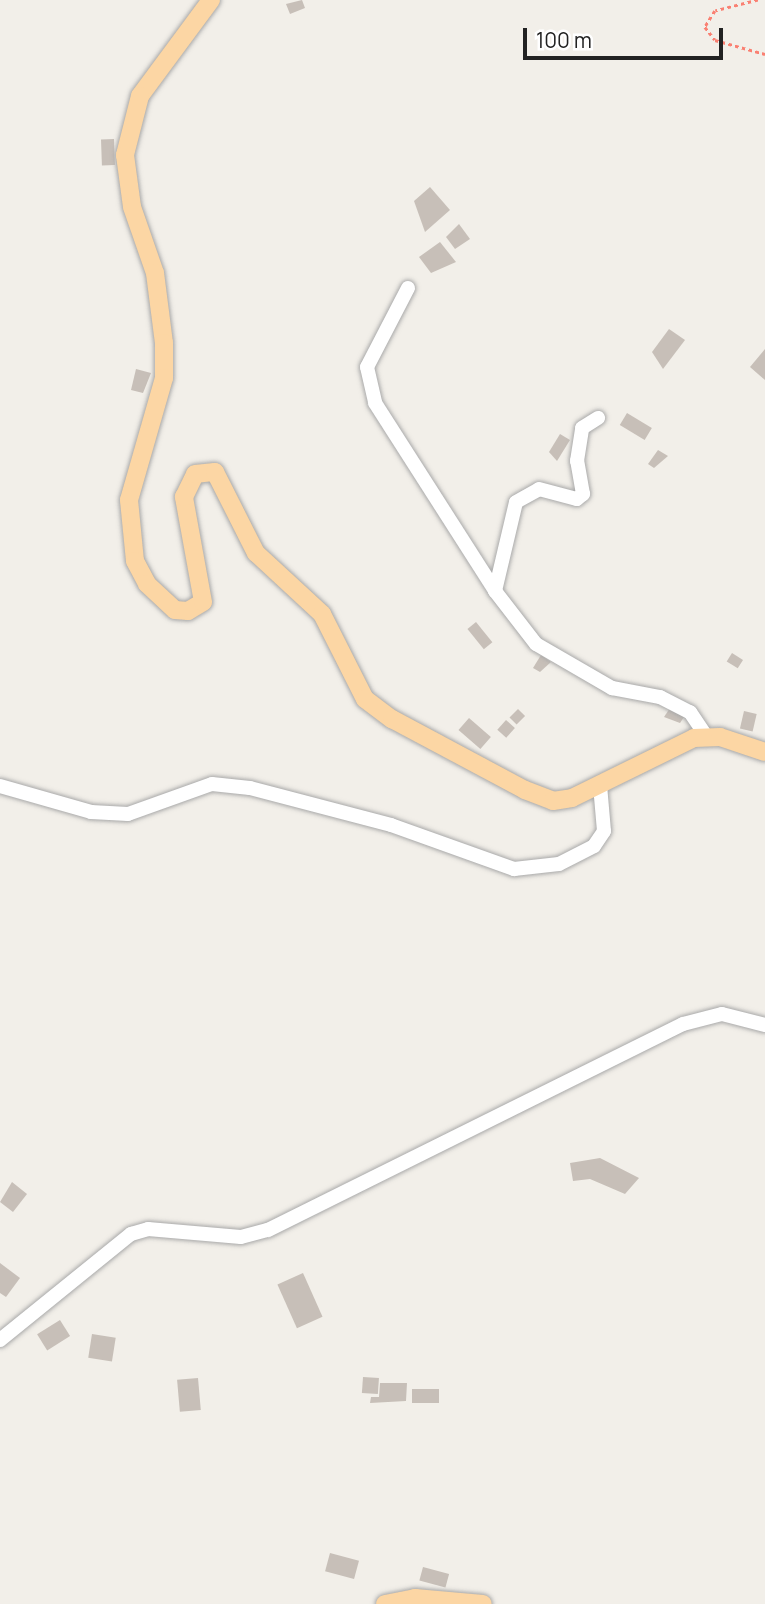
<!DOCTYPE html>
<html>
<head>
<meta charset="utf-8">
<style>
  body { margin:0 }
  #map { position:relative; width:765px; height:1604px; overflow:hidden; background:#f2efe9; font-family:Manrope,sans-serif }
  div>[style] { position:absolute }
  .building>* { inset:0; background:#c7bfb8; transform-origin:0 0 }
  .path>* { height:2.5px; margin-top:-1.25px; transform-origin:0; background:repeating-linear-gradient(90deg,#fa8072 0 3.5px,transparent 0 7px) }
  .roads { filter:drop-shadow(0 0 2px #a9a9a9) drop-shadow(0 0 2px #a9a9a9) }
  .minor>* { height:14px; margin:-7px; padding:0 7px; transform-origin:7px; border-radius:7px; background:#fff }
  .major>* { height:18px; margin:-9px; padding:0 9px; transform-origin:9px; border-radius:9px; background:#fcd6a4 }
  span { translate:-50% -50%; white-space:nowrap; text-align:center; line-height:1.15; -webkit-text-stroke:7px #fff; paint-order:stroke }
  .scale { position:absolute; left:523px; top:28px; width:200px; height:32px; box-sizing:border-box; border:4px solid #222; border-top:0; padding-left:9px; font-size:21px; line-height:24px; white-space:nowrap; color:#222; -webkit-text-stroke:5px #fff; paint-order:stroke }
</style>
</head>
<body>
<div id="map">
  <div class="building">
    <div style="clip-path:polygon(302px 0,305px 8px,290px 14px,286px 4px)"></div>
    <div style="left:114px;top:139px;width:26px;height:13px;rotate:88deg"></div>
    <div style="clip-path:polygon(430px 187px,450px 210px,425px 232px,414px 201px)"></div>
    <div style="clip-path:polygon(459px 224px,470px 239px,455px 249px,446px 237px)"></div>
    <div style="clip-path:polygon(440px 242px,456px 262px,431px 273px,419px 257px)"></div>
    <div style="clip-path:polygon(669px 329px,685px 340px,663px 369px,652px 352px)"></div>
    <div style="clip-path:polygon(765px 349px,765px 380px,750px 367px)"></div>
    <div style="clip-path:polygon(136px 369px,151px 373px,143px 393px,131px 390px)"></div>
    <div style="left:627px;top:413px;width:29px;height:14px;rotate:31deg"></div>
    <div style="clip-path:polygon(560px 434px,570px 440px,557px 461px,549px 452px)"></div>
    <div style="clip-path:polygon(658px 450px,668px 456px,654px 468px,648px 464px)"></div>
    <div style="left:476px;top:622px;width:26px;height:11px;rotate:51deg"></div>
    <div style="left:732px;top:653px;width:13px;height:10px;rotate:32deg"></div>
    <div style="clip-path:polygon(541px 655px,551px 662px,540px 672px,533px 668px)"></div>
    <div style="clip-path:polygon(670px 708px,684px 717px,680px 723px,664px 717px)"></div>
    <div style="left:518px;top:709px;width:10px;height:12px;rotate:45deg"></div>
    <div style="left:744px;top:711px;width:13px;height:18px;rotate:13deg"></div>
    <div style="left:469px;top:718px;width:29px;height:16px;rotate:41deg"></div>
    <div style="left:506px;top:720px;width:12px;height:13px;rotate:42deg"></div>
    <div style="clip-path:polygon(600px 1158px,639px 1178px,625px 1194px,590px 1179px,573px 1181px,570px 1163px)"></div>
    <div style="clip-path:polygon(12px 1182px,27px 1194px,13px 1212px,0 1202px)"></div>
    <div style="clip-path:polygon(0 1263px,20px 1278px,6px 1297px,0 1293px)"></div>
    <div style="left:303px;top:1273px;width:48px;height:28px;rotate:66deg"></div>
    <div style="left:60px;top:1320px;width:19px;height:27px;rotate:58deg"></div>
    <div style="left:92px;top:1334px;width:24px;height:24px;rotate:9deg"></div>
    <div style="left:363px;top:1377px;width:16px;height:16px;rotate:4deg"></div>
    <div style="left:198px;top:1378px;width:32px;height:21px;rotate:85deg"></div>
    <div style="clip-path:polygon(380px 1383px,407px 1383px,406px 1401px,370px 1403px,371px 1397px,379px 1397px)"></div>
    <div style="left:412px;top:1389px;width:27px;height:14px"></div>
    <div style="left:330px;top:1553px;width:30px;height:19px;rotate:15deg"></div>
    <div style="left:423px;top:1567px;width:27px;height:14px;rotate:15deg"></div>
  </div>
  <div class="path">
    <div style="left:758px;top:0;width:44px;rotate:165.7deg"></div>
    <div style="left:715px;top:11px;width:19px;rotate:122deg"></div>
    <div style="left:705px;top:27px;width:16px;rotate:52deg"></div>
    <div style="left:715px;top:40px;width:52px;rotate:15.6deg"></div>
  </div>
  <div class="roads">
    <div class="minor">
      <div style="left:408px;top:288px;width:89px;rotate:117.4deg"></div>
      <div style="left:367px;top:367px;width:37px;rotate:77deg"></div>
      <div style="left:375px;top:403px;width:223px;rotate:57.4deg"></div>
      <div style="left:495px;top:591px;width:67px;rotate:52.3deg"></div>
      <div style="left:536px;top:644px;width:88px;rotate:30.1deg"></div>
      <div style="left:612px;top:688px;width:49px;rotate:10.6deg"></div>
      <div style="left:660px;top:697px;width:34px;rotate:27deg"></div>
      <div style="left:690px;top:712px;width:29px;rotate:56deg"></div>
      <div style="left:495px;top:591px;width:91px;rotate:-76.7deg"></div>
      <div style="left:516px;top:502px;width:26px;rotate:-29deg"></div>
      <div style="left:539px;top:489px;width:39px;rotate:15deg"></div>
      <div style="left:577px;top:499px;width:8px;rotate:-40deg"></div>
      <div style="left:583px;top:494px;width:34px;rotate:-100deg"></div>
      <div style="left:577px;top:461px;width:33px;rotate:-81deg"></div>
      <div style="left:582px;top:428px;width:19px;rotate:-32deg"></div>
      <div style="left:0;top:786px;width:95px;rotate:15.9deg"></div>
      <div style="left:91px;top:812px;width:37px;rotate:3deg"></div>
      <div style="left:128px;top:814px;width:89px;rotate:-19.7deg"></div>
      <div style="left:212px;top:784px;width:38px;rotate:6deg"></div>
      <div style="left:250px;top:788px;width:146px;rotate:14.7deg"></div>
      <div style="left:391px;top:825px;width:131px;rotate:19.7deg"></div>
      <div style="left:514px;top:869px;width:45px;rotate:-6.3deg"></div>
      <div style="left:559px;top:864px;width:39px;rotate:-27deg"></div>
      <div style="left:594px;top:846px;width:18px;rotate:-56deg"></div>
      <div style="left:604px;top:831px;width:46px;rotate:-95deg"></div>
      <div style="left:0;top:1340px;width:169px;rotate:-39deg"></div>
      <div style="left:131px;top:1234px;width:18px;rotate:-16deg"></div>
      <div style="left:148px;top:1229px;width:93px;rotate:4.9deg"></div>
      <div style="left:241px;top:1237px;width:28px;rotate:-15deg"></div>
      <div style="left:268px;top:1230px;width:463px;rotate:-26.4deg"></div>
      <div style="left:683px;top:1024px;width:40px;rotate:-14.4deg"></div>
      <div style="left:722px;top:1014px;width:44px;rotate:14.3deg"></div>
    </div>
    <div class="major">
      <div style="left:211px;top:0;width:119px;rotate:126.5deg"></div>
      <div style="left:140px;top:96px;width:61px;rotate:104.3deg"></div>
      <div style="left:125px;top:155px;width:52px;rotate:82.3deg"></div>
      <div style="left:132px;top:207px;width:70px;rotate:70.8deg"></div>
      <div style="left:155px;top:273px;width:71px;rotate:82.7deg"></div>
      <div style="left:164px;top:343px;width:35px;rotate:90deg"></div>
      <div style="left:164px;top:378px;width:127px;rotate:106deg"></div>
      <div style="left:129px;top:500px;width:61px;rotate:84.4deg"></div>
      <div style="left:135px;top:561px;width:26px;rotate:62deg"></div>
      <div style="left:147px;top:584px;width:38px;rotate:43deg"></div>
      <div style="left:175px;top:610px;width:13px;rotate:4deg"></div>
      <div style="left:188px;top:611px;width:17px;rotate:-31deg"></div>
      <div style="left:203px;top:602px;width:107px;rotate:-100.3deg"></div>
      <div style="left:184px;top:497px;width:25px;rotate:-64deg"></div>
      <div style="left:195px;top:474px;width:20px;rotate:-6deg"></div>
      <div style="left:215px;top:472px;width:91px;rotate:63.2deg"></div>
      <div style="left:256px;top:553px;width:90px;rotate:42.7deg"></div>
      <div style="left:322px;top:614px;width:95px;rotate:63.2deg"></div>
      <div style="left:365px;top:699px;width:34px;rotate:37deg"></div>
      <div style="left:392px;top:719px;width:151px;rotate:28.1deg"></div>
      <div style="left:525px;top:790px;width:30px;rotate:21deg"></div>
      <div style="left:553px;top:801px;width:19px;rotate:-9deg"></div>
      <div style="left:572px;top:798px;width:136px;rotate:-26.2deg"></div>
      <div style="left:694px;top:738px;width:26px;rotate:-2deg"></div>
      <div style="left:720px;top:737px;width:47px;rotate:18.4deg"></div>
      <div style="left:385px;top:1604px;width:31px;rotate:-11deg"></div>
      <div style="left:415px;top:1598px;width:68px;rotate:5deg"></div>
    </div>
  </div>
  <div class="scale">100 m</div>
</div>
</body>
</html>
